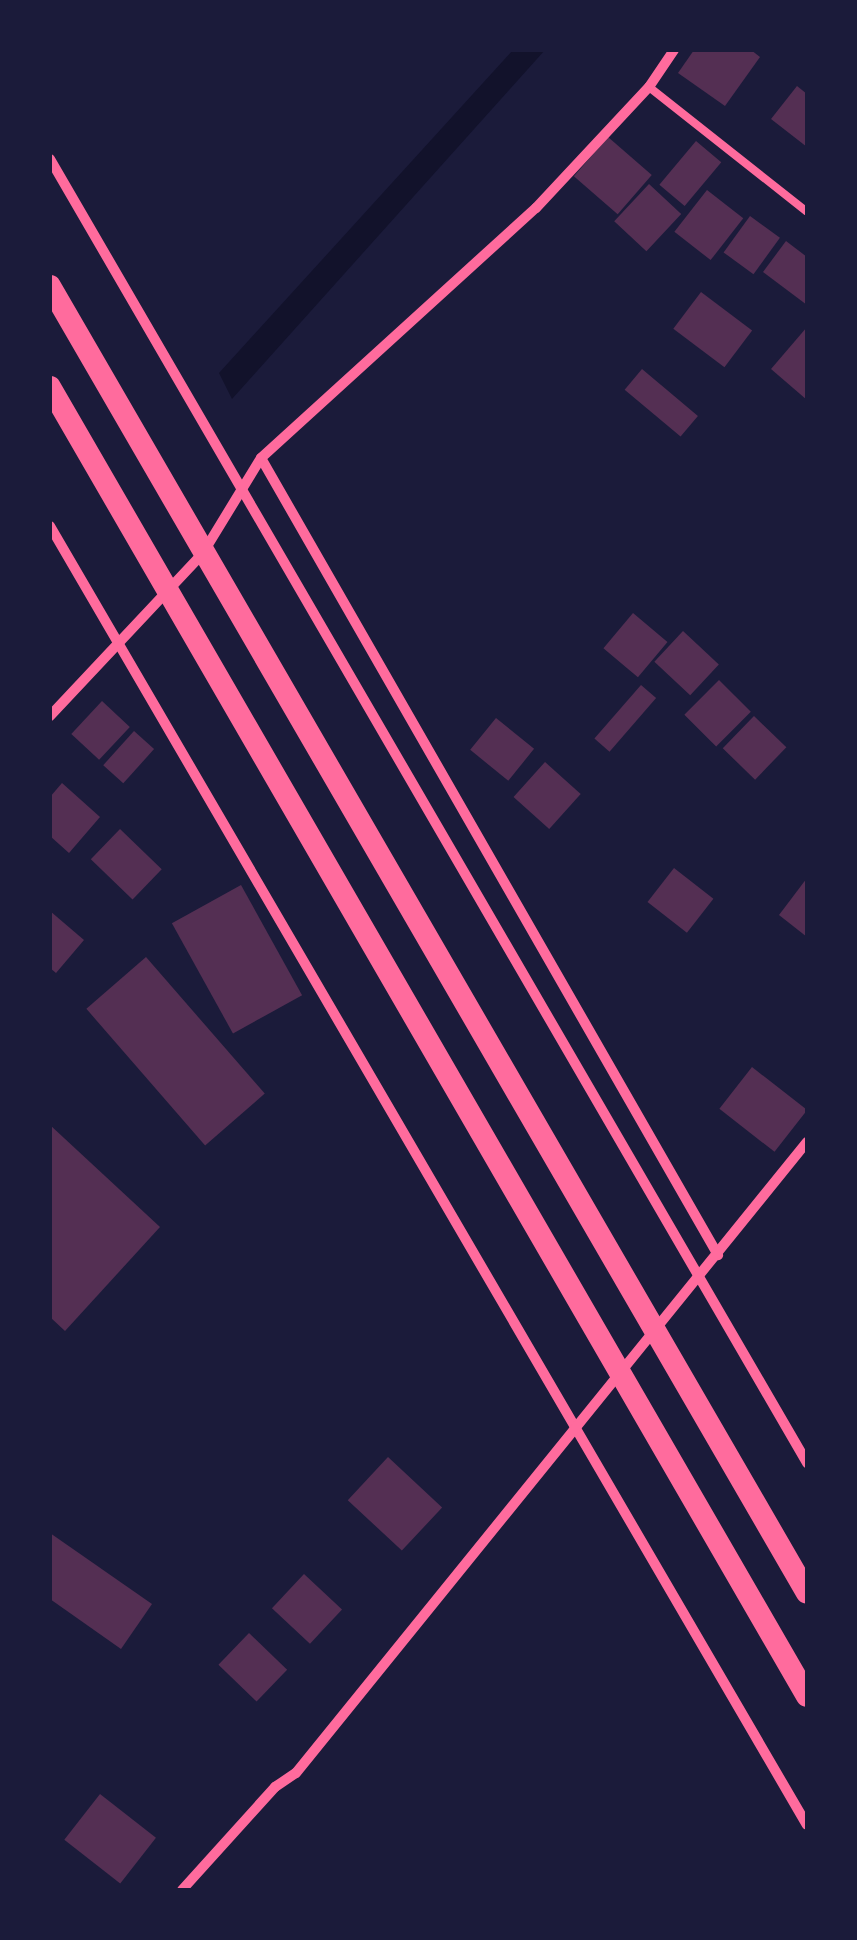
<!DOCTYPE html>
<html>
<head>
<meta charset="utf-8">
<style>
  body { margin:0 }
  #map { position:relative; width:857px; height:1940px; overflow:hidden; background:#1b1b3a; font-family:Rubik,sans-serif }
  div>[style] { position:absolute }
  .water>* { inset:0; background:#12122b }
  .building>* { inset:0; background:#542f53; transform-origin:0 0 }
  .service>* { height:8px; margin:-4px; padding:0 4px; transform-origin:4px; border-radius:4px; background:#ff6b9d }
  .minor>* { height:10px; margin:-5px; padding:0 5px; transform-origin:5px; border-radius:5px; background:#ff6b9d }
  .primary>* { height:22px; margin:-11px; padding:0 11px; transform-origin:11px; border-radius:11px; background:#ff6b9d }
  span { translate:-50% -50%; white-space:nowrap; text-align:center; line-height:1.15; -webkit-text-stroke:8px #1b1b3a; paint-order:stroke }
  .frame { position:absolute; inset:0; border:52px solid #1b1b3a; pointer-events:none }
</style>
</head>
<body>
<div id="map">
  <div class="water">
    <div style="clip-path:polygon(513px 50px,545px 50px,232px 399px,219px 373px)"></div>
  </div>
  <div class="building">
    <div style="clip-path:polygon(694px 50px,751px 50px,760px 57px,725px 106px,678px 73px)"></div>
    <div style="clip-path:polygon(797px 86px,807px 94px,807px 147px,771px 119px)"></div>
    <div style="left:608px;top:137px;width:58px;height:52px;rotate:41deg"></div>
    <div style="left:696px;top:141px;width:33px;height:57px;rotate:40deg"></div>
    <div style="left:649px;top:184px;width:44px;height:51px;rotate:43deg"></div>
    <div style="left:707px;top:190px;width:46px;height:53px;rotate:38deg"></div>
    <div style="left:750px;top:216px;width:37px;height:45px;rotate:36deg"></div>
    <div style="clip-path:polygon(786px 241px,807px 257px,807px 305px,763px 272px)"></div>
    <div style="left:701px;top:292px;width:64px;height:46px;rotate:37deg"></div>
    <div style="clip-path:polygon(807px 327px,807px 400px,771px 369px)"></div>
    <div style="left:642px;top:369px;width:73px;height:27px;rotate:40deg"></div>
    <div style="left:633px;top:613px;width:45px;height:46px;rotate:40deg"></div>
    <div style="left:683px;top:631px;width:49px;height:42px;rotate:43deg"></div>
    <div style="left:719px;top:680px;width:45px;height:49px;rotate:45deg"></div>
    <div style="left:641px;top:685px;width:20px;height:71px;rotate:41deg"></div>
    <div style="left:102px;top:701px;width:38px;height:45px;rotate:43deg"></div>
    <div style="left:754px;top:716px;width:45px;height:45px;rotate:44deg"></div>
    <div style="left:496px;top:718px;width:49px;height:41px;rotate:39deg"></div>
    <div style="left:134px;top:731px;width:27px;height:46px;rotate:42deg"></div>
    <div style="left:545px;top:762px;width:48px;height:47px;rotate:42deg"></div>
    <div style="clip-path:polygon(62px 783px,100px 817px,69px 853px,50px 836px,50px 797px)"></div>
    <div style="left:120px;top:829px;width:58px;height:42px;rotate:44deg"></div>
    <div style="left:674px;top:868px;width:50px;height:43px;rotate:38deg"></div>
    <div style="clip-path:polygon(807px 878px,807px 937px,779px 915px)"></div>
    <div style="left:241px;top:885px;width:126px;height:79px;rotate:61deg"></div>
    <div style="clip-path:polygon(50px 911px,84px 940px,56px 973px,50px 968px)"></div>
    <div style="left:146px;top:957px;width:181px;height:79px;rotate:49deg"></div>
    <div style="left:752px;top:1067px;width:70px;height:53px;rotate:38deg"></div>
    <div style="clip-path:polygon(50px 1125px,160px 1227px,65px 1331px,50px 1317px)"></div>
    <div style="left:388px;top:1457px;width:74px;height:59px;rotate:43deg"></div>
    <div style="clip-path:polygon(50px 1533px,152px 1604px,121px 1649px,50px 1599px)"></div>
    <div style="left:304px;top:1574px;width:52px;height:47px;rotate:43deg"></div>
    <div style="left:249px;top:1633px;width:53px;height:44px;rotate:44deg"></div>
    <div style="left:100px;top:1794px;width:71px;height:58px;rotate:38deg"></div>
  </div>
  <div class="service">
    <div style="left:649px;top:87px;width:201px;rotate:38.3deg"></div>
  </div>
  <div class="minor">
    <div style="left:50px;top:159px;width:1508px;rotate:59.86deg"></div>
    <div style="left:261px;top:458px;width:919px;rotate:60.17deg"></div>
    <div style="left:50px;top:526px;width:1503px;rotate:59.77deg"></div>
    <div style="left:50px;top:716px;width:224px;rotate:-46.8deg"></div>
    <div style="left:203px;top:553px;width:111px;rotate:-58.6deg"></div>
    <div style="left:261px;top:458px;width:372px;rotate:-42.3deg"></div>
    <div style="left:536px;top:208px;width:166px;rotate:-47deg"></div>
    <div style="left:649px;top:87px;width:45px;rotate:-56deg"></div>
    <div style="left:182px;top:1890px;width:139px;rotate:-47.9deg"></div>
    <div style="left:275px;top:1787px;width:25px;rotate:-34deg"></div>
    <div style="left:296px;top:1773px;width:812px;rotate:-51deg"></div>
  </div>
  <div class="primary">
    <div style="left:50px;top:286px;width:1510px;rotate:59.92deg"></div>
    <div style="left:50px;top:387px;width:1512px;rotate:59.96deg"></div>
  </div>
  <div class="frame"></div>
</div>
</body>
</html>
